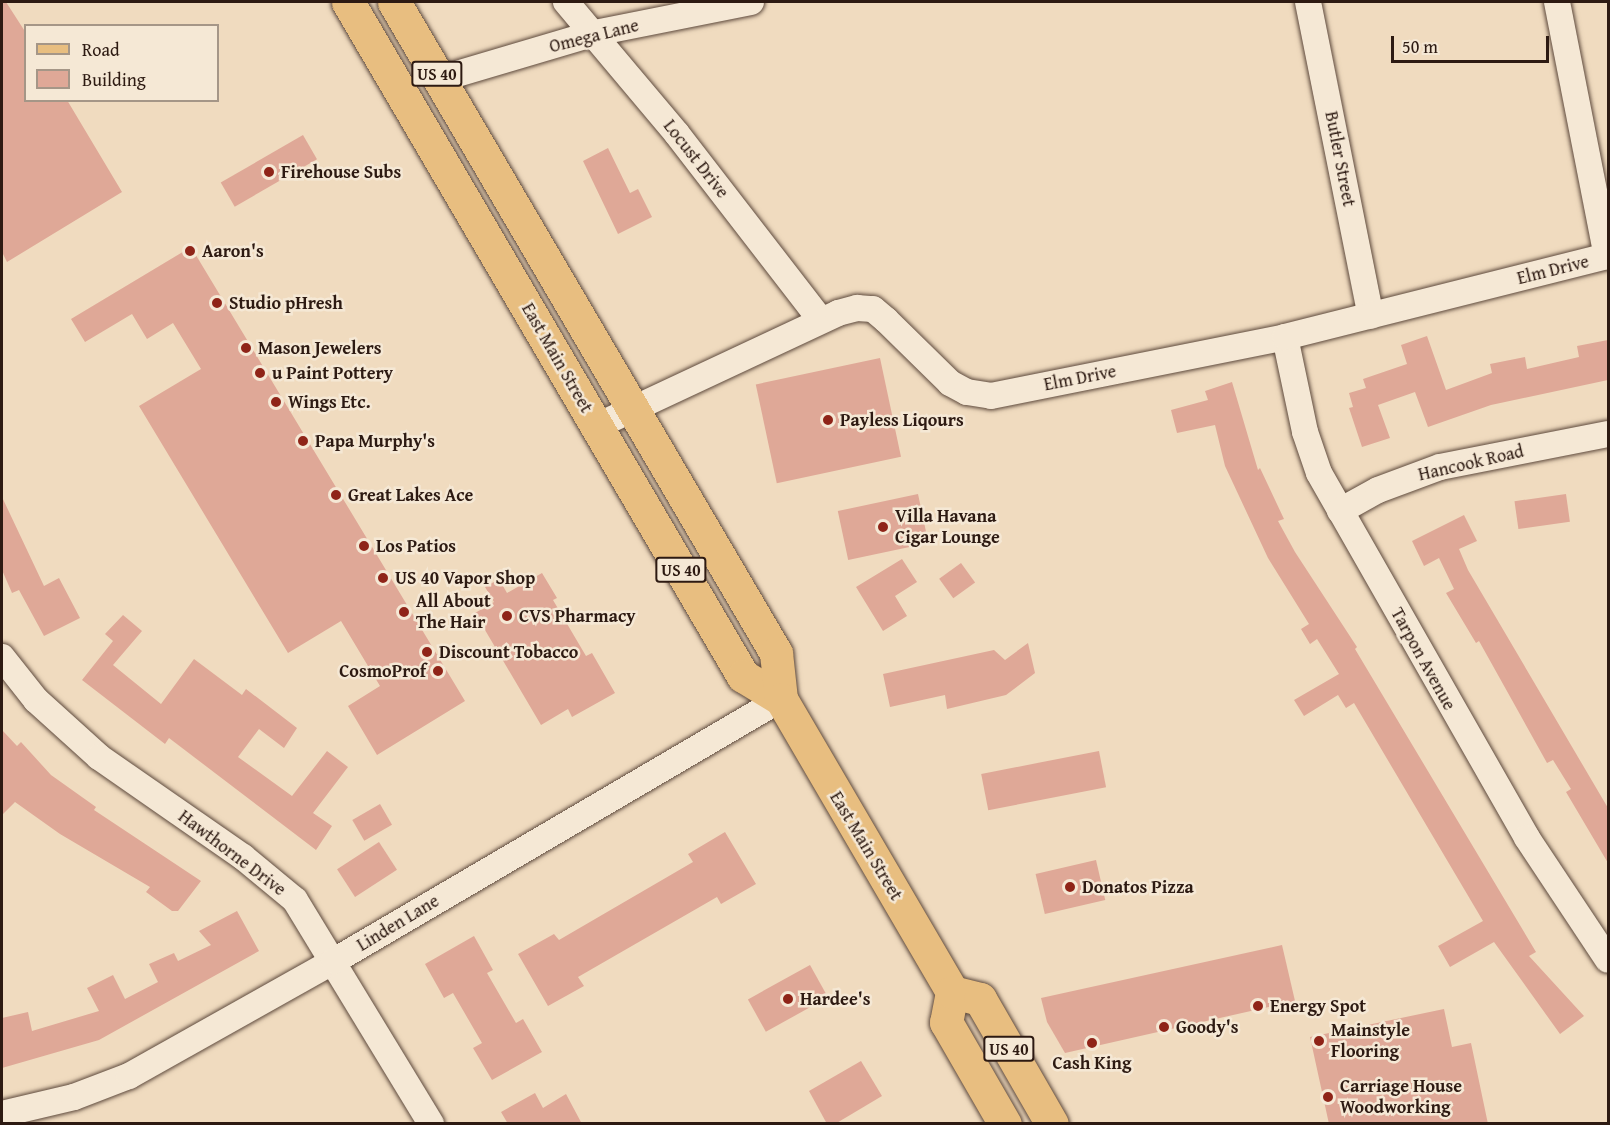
<!DOCTYPE html>
<html>
<head>
<meta charset="utf-8">
<style>
  body { margin:0 }
  #map { position:relative; width:1610px; height:1125px; overflow:hidden; background:#f0dbbf; font-family:"Gentium Book Plus",serif }
  div>[style] { position:absolute }
  .building>* { inset:0; background:#dfa897; transform-origin:0 0 }
  .roads { filter:drop-shadow(0 0 2px #5e4a3d) drop-shadow(0 0 2px #5e4a3d) }
  .street>* { height:26px; margin:-13px; padding:0 13px; transform-origin:13px; border-radius:13px; background:#f5e8d5 }
  .primary>* { height:33px; margin:-16.5px; padding:0 16.5px; transform-origin:16.5px; border-radius:16.5px; background:#e8be80 }
  .dots>* { width:16px; height:16px; translate:-50% -50%; box-sizing:border-box; border:3px solid #f5e8d5; border-radius:50% }
  span { translate:-50% -50%; white-space:nowrap; text-align:center; line-height:1.15; -webkit-text-stroke:5px #f5e8d5; paint-order:stroke }
  .shield-label span { padding:2px 4px; background:#f5e8d5; border:2px solid; border-radius:4px; -webkit-text-stroke-width:0 }
  .shield-label { font-size:16px; color:#2d1a12; font-weight:700 }
  .street-label { font-size:18px; color:#2d1a12 }
  .poi-label { font-size:18px; color:#2d1a12; font-weight:700 }
  .left { translate:0 -50%; text-align:left }
  .right { translate:-100% -50%; text-align:right }
  .frame { position:absolute; inset:0; border:3px solid #2d1a12; pointer-events:none }
  .legend { position:absolute; left:24px; top:24px; width:195px; height:78px; box-sizing:border-box; background:#f5e8d5; border:2px solid #a59687; margin:0; padding:8px 10px; list-style:none; font-size:18px; color:#2d1a12 }
  .legend li { display:flex; align-items:center; gap:12px; height:30px }
  .legend b { width:30px; border:2px solid #a59687 }
  .scale { position:absolute; left:1391px; top:36px; width:158px; height:27px; box-sizing:border-box; border:3px solid #2d1a12; border-top:0; padding-left:8px; font-size:18px; line-height:21px; white-space:nowrap; color:#2d1a12; -webkit-text-stroke:4px #f5e8d5; paint-order:stroke }
</style>
</head>
<body>
<div id="map">
  <div class="building">
    <div style="clip-path:polygon(2px 2px,6px 2px,26px 33px,26px 100px,67px 100px,122px 192px,7px 262px,2px 252px)"></div>
    <div style="left:303px;top:135px;width:28px;height:95px;rotate:60deg"></div>
    <div style="clip-path:polygon(608px 148px,630px 193px,638px 189px,652px 217px,618px 234px,583px 161px)"></div>
    <div style="clip-path:polygon(191px 247px,465px 701px,377px 755px,348px 706px,380px 686px,341px 621px,288px 653px,139px 406px,201px 369px,173px 323px,147px 339px,132px 314px,85px 342px,71px 319px)"></div>
    <div style="clip-path:polygon(1427px 336px,1446px 390px,1492px 373px,1490px 364px,1525px 357px,1527px 369px,1579px 357px,1577px 346px,1608px 340px,1608px 380px,1491px 405px,1428px 427px,1415px 392px,1378px 405px,1390px 438px,1362px 447px,1349px 408px,1353px 407px,1349px 393px,1366px 388px,1363px 379px,1407px 364px,1401px 345px)"></div>
    <div style="left:880px;top:358px;width:101px;height:127px;rotate:78deg"></div>
    <div style="clip-path:polygon(1232px 382px,1258px 470px,1260px 468px,1284px 519px,1278px 521px,1295px 552px,1357px 647px,1355px 649px,1536px 952px,1529px 956px,1584px 1016px,1560px 1034px,1494px 942px,1450px 967px,1438px 946px,1483px 921px,1354px 703px,1346px 708px,1338px 695px,1304px 716px,1294px 700px,1339px 674px,1317px 639px,1310px 644px,1301px 629px,1309px 624px,1268px 558px,1225px 466px,1215px 425px,1177px 433px,1171px 410px,1208px 400px,1205px 391px)"></div>
    <div style="left:918px;top:494px;width:50px;height:82px;rotate:78deg"></div>
    <div style="left:1566px;top:494px;width:28px;height:52px;rotate:82deg"></div>
    <div style="clip-path:polygon(2px 497px,44px 586px,59px 578px,80px 618px,44px 636px,19px 590px,12px 593px,2px 570px)"></div>
    <div style="clip-path:polygon(1464px 515px,1477px 541px,1459px 549px,1468px 570px,1608px 808px,1608px 863px,1566px 792px,1571px 789px,1553px 760px,1547px 763px,1479px 641px,1476px 643px,1446px 593px,1454px 589px,1439px 558px,1424px 566px,1412px 541px)"></div>
    <div style="clip-path:polygon(902px 559px,917px 582px,895px 596px,907px 616px,883px 631px,856px 587px)"></div>
    <div style="left:961px;top:563px;width:24px;height:27px;rotate:54deg"></div>
    <div style="clip-path:polygon(542px 573px,557px 598px,553px 600px,586px 656px,592px 653px,615px 693px,572px 717px,568px 709px,541px 725px,475px 613px,494px 602px,485px 587px,499px 579px,507px 593px)"></div>
    <div style="clip-path:polygon(123px 615px,142px 631px,113px 665px,161px 704px,194px 659px,242px 695px,246px 689px,297px 728px,284px 748px,259px 729px,238px 757px,292px 796px,327px 751px,348px 767px,313px 813px,332px 826px,316px 850px,169px 738px,165px 744px,82px 680px,113px 641px,105px 634px)"></div>
    <div style="clip-path:polygon(1028px 643px,1035px 673px,1006px 695px,947px 709px,945px 695px,890px 707px,883px 674px,994px 650px,1005px 660px)"></div>
    <div style="clip-path:polygon(2px 730px,17px 746px,21px 742px,51px 775px,96px 807px,94px 810px,201px 881px,178px 911px,172px 911px,146px 892px,150px 887px,60px 834px,15px 802px,2px 815px)"></div>
    <div style="left:1099px;top:751px;width:37px;height:120px;rotate:79deg"></div>
    <div style="left:380px;top:804px;width:24px;height:32px;rotate:60deg"></div>
    <div style="clip-path:polygon(725px 832px,756px 884px,721px 904px,717px 897px,578px 977px,584px 986px,548px 1006px,518px 954px,554px 934px,559px 940px,693px 862px,688px 854px)"></div>
    <div style="left:379px;top:842px;width:33px;height:50px;rotate:57deg"></div>
    <div style="left:1096px;top:860px;width:41px;height:62px;rotate:77deg"></div>
    <div style="clip-path:polygon(237px 911px,259px 951px,99px 1040px,2px 1068px,2px 1018px,28px 1012px,32px 1031px,99px 1011px,87px 988px,113px 975px,125px 999px,158px 982px,149px 964px,174px 953px,178px 961px,211px 945px,199px 931px)"></div>
    <div style="clip-path:polygon(474px 936px,493px 970px,487px 973px,516px 1023px,523px 1019px,542px 1052px,492px 1080px,473px 1048px,482px 1043px,453px 993px,444px 998px,425px 964px)"></div>
    <div style="clip-path:polygon(1282px 945px,1295px 1001px,1065px 1053px,1047px 1022px,1041px 998px)"></div>
    <div style="left:810px;top:965px;width:37px;height:71px;rotate:61deg"></div>
    <div style="clip-path:polygon(1444px 1009px,1452px 1047px,1471px 1043px,1488px 1124px,1329px 1124px,1310px 1037px)"></div>
    <div style="clip-path:polygon(861px 1061px,882px 1096px,835px 1124px,827px 1124px,809px 1091px)"></div>
    <div style="clip-path:polygon(535px 1093px,543px 1108px,566px 1094px,582px 1124px,508px 1124px,501px 1112px)"></div>
  </div>
  <div class="roads">
    <div class="street">
      <div style="left:566px;top:2px;width:172px;rotate:49.9deg"></div>
      <div style="left:677px;top:134px;width:235px;rotate:52.3deg"></div>
      <div style="left:1308px;top:2px;width:320px;rotate:78.7deg"></div>
      <div style="left:1557px;top:2px;width:259px;rotate:78.9deg"></div>
      <div style="left:440px;top:79px;width:162px;rotate:-16.5deg"></div>
      <div style="left:595px;top:33px;width:159px;rotate:-11.2deg"></div>
      <div style="left:1285px;top:337px;width:97px;rotate:78.1deg"></div>
      <div style="left:1305px;top:432px;width:43px;rotate:71.1deg"></div>
      <div style="left:1319px;top:473px;width:420px;rotate:60.3deg"></div>
      <div style="left:1527px;top:838px;width:146px;rotate:56.4deg"></div>
      <div style="left:597px;top:426px;width:266px;rotate:-25.1deg"></div>
      <div style="left:838px;top:313px;width:20px;rotate:-15deg"></div>
      <div style="left:857px;top:308px;width:16px;rotate:4deg"></div>
      <div style="left:873px;top:309px;width:17px;rotate:40deg"></div>
      <div style="left:886px;top:320px;width:90px;rotate:44.5deg"></div>
      <div style="left:950px;top:383px;width:19px;rotate:28deg"></div>
      <div style="left:967px;top:392px;width:24px;rotate:9deg"></div>
      <div style="left:991px;top:396px;width:300px;rotate:-11.3deg"></div>
      <div style="left:1285px;top:337px;width:333px;rotate:-14.1deg"></div>
      <div style="left:1340px;top:511px;width:43px;rotate:-28.9deg"></div>
      <div style="left:1378px;top:490px;width:66px;rotate:-20.4deg"></div>
      <div style="left:1440px;top:467px;width:171px;rotate:-11.1deg"></div>
      <div style="left:2px;top:657px;width:55px;rotate:51.7deg"></div>
      <div style="left:36px;top:700px;width:85px;rotate:42.1deg"></div>
      <div style="left:99px;top:757px;width:175px;rotate:34.8deg"></div>
      <div style="left:243px;top:857px;width:67px;rotate:39.6deg"></div>
      <div style="left:295px;top:900px;width:262px;rotate:58.7deg"></div>
      <div style="left:2px;top:1114px;width:74px;rotate:-13.3deg"></div>
      <div style="left:74px;top:1097px;width:59px;rotate:-20.9deg"></div>
      <div style="left:129px;top:1076px;width:235px;rotate:-29.3deg"></div>
      <div style="left:334px;top:961px;width:518px;rotate:-30.38deg"></div>
    </div>
    <div class="primary">
      <div style="left:348px;top:2px;width:781px;rotate:59.63deg"></div>
      <div style="left:743px;top:676px;width:44px;rotate:31.2deg"></div>
      <div style="left:394px;top:2px;width:755px;rotate:59.6deg"></div>
      <div style="left:776px;top:653px;width:46px;rotate:83.8deg"></div>
      <div style="left:781px;top:699px;width:339px;rotate:59.7deg"></div>
      <div style="left:952px;top:992px;width:31px;rotate:101deg"></div>
      <div style="left:946px;top:1022px;width:118px;rotate:60deg"></div>
      <div style="left:952px;top:992px;width:29px;rotate:14deg"></div>
      <div style="left:980px;top:999px;width:144px;rotate:60.1deg"></div>
    </div>
  </div>
  <div class="dots">
    <div style="left:269px;top:172px;background:#8f2418"></div>
    <div style="left:190px;top:251px;background:#8f2418"></div>
    <div style="left:217px;top:303px;background:#8f2418"></div>
    <div style="left:246px;top:348px;background:#8f2418"></div>
    <div style="left:260px;top:373px;background:#8f2418"></div>
    <div style="left:276px;top:402px;background:#8f2418"></div>
    <div style="left:828px;top:420px;background:#8f2418"></div>
    <div style="left:303px;top:441px;background:#8f2418"></div>
    <div style="left:336px;top:495px;background:#8f2418"></div>
    <div style="left:883px;top:527px;background:#8f2418"></div>
    <div style="left:364px;top:546px;background:#8f2418"></div>
    <div style="left:383px;top:578px;background:#8f2418"></div>
    <div style="left:404px;top:612px;background:#8f2418"></div>
    <div style="left:507px;top:616px;background:#8f2418"></div>
    <div style="left:427px;top:652px;background:#8f2418"></div>
    <div style="left:438px;top:671px;background:#8f2418"></div>
    <div style="left:1070px;top:887px;background:#8f2418"></div>
    <div style="left:788px;top:999px;background:#8f2418"></div>
    <div style="left:1258px;top:1006px;background:#8f2418"></div>
    <div style="left:1164px;top:1027px;background:#8f2418"></div>
    <div style="left:1319px;top:1041px;background:#8f2418"></div>
    <div style="left:1092px;top:1043px;background:#8f2418"></div>
    <div style="left:1328px;top:1097px;background:#8f2418"></div>
  </div>
  <div class="shield-label">
    <span style="left:437px;top:74px">US 40</span>
    <span style="left:681px;top:570px">US 40</span>
    <span style="left:1009px;top:1049px">US 40</span>
  </div>
  <div class="street-label">
    <span style="left:594px;top:36px;rotate:-14deg">Omega Lane</span>
    <span style="left:696px;top:159px;rotate:52deg">Locust Drive</span>
    <span style="left:1340px;top:159px;rotate:79deg">Butler Street</span>
    <span style="left:1553px;top:270px;rotate:-14deg">Elm Drive</span>
    <span style="left:557px;top:358px;rotate:60deg">East Main Street</span>
    <span style="left:1080px;top:378px;rotate:-11deg">Elm Drive</span>
    <span style="left:1471px;top:463px;rotate:-13deg">Hancook Road</span>
    <span style="left:1423px;top:659px;rotate:61deg">Tarpon Avenue</span>
    <span style="left:866px;top:846px;rotate:59deg">East Main Street</span>
    <span style="left:232px;top:853px;rotate:37deg">Hawthorne Drive</span>
    <span style="left:398px;top:923px;rotate:-31deg">Linden Lane</span>
  </div>
  <div class="poi-label">
    <span class="left" style="left:281px;top:172px">Firehouse Subs</span>
    <span class="left" style="left:202px;top:251px">Aaron's</span>
    <span class="left" style="left:229px;top:303px">Studio pHresh</span>
    <span class="left" style="left:258px;top:348px">Mason Jewelers</span>
    <span class="left" style="left:272px;top:373px">u Paint Pottery</span>
    <span class="left" style="left:288px;top:402px">Wings Etc.</span>
    <span class="left" style="left:840px;top:420px">Payless Liqours</span>
    <span class="left" style="left:315px;top:441px">Papa Murphy's</span>
    <span class="left" style="left:348px;top:495px">Great Lakes Ace</span>
    <span class="left" style="left:895px;top:527px">Villa Havana<br>Cigar Lounge</span>
    <span class="left" style="left:376px;top:546px">Los Patios</span>
    <span class="left" style="left:395px;top:578px">US 40 Vapor Shop</span>
    <span class="left" style="left:416px;top:612px">All About<br>The Hair</span>
    <span class="left" style="left:519px;top:616px">CVS Pharmacy</span>
    <span class="left" style="left:439px;top:652px">Discount Tobacco</span>
    <span class="right" style="left:426px;top:671px">CosmoProf</span>
    <span class="left" style="left:1082px;top:887px">Donatos Pizza</span>
    <span class="left" style="left:800px;top:999px">Hardee's</span>
    <span class="left" style="left:1270px;top:1006px">Energy Spot</span>
    <span class="left" style="left:1176px;top:1027px">Goody's</span>
    <span class="left" style="left:1331px;top:1041px">Mainstyle<br>Flooring</span>
    <span style="left:1092px;top:1063px">Cash King</span>
    <span class="left" style="left:1340px;top:1097px">Carriage House<br>Woodworking</span>
  </div>
  <div class="frame"></div>
  <ul class="legend">
  <li><b style="height:8px;background:#e8be80"></b>Road</li>
  <li><b style="height:16px;background:#dfa897"></b>Building</li>
  </ul>
  <div class="scale">50 m</div>
</div>
</body>
</html>
